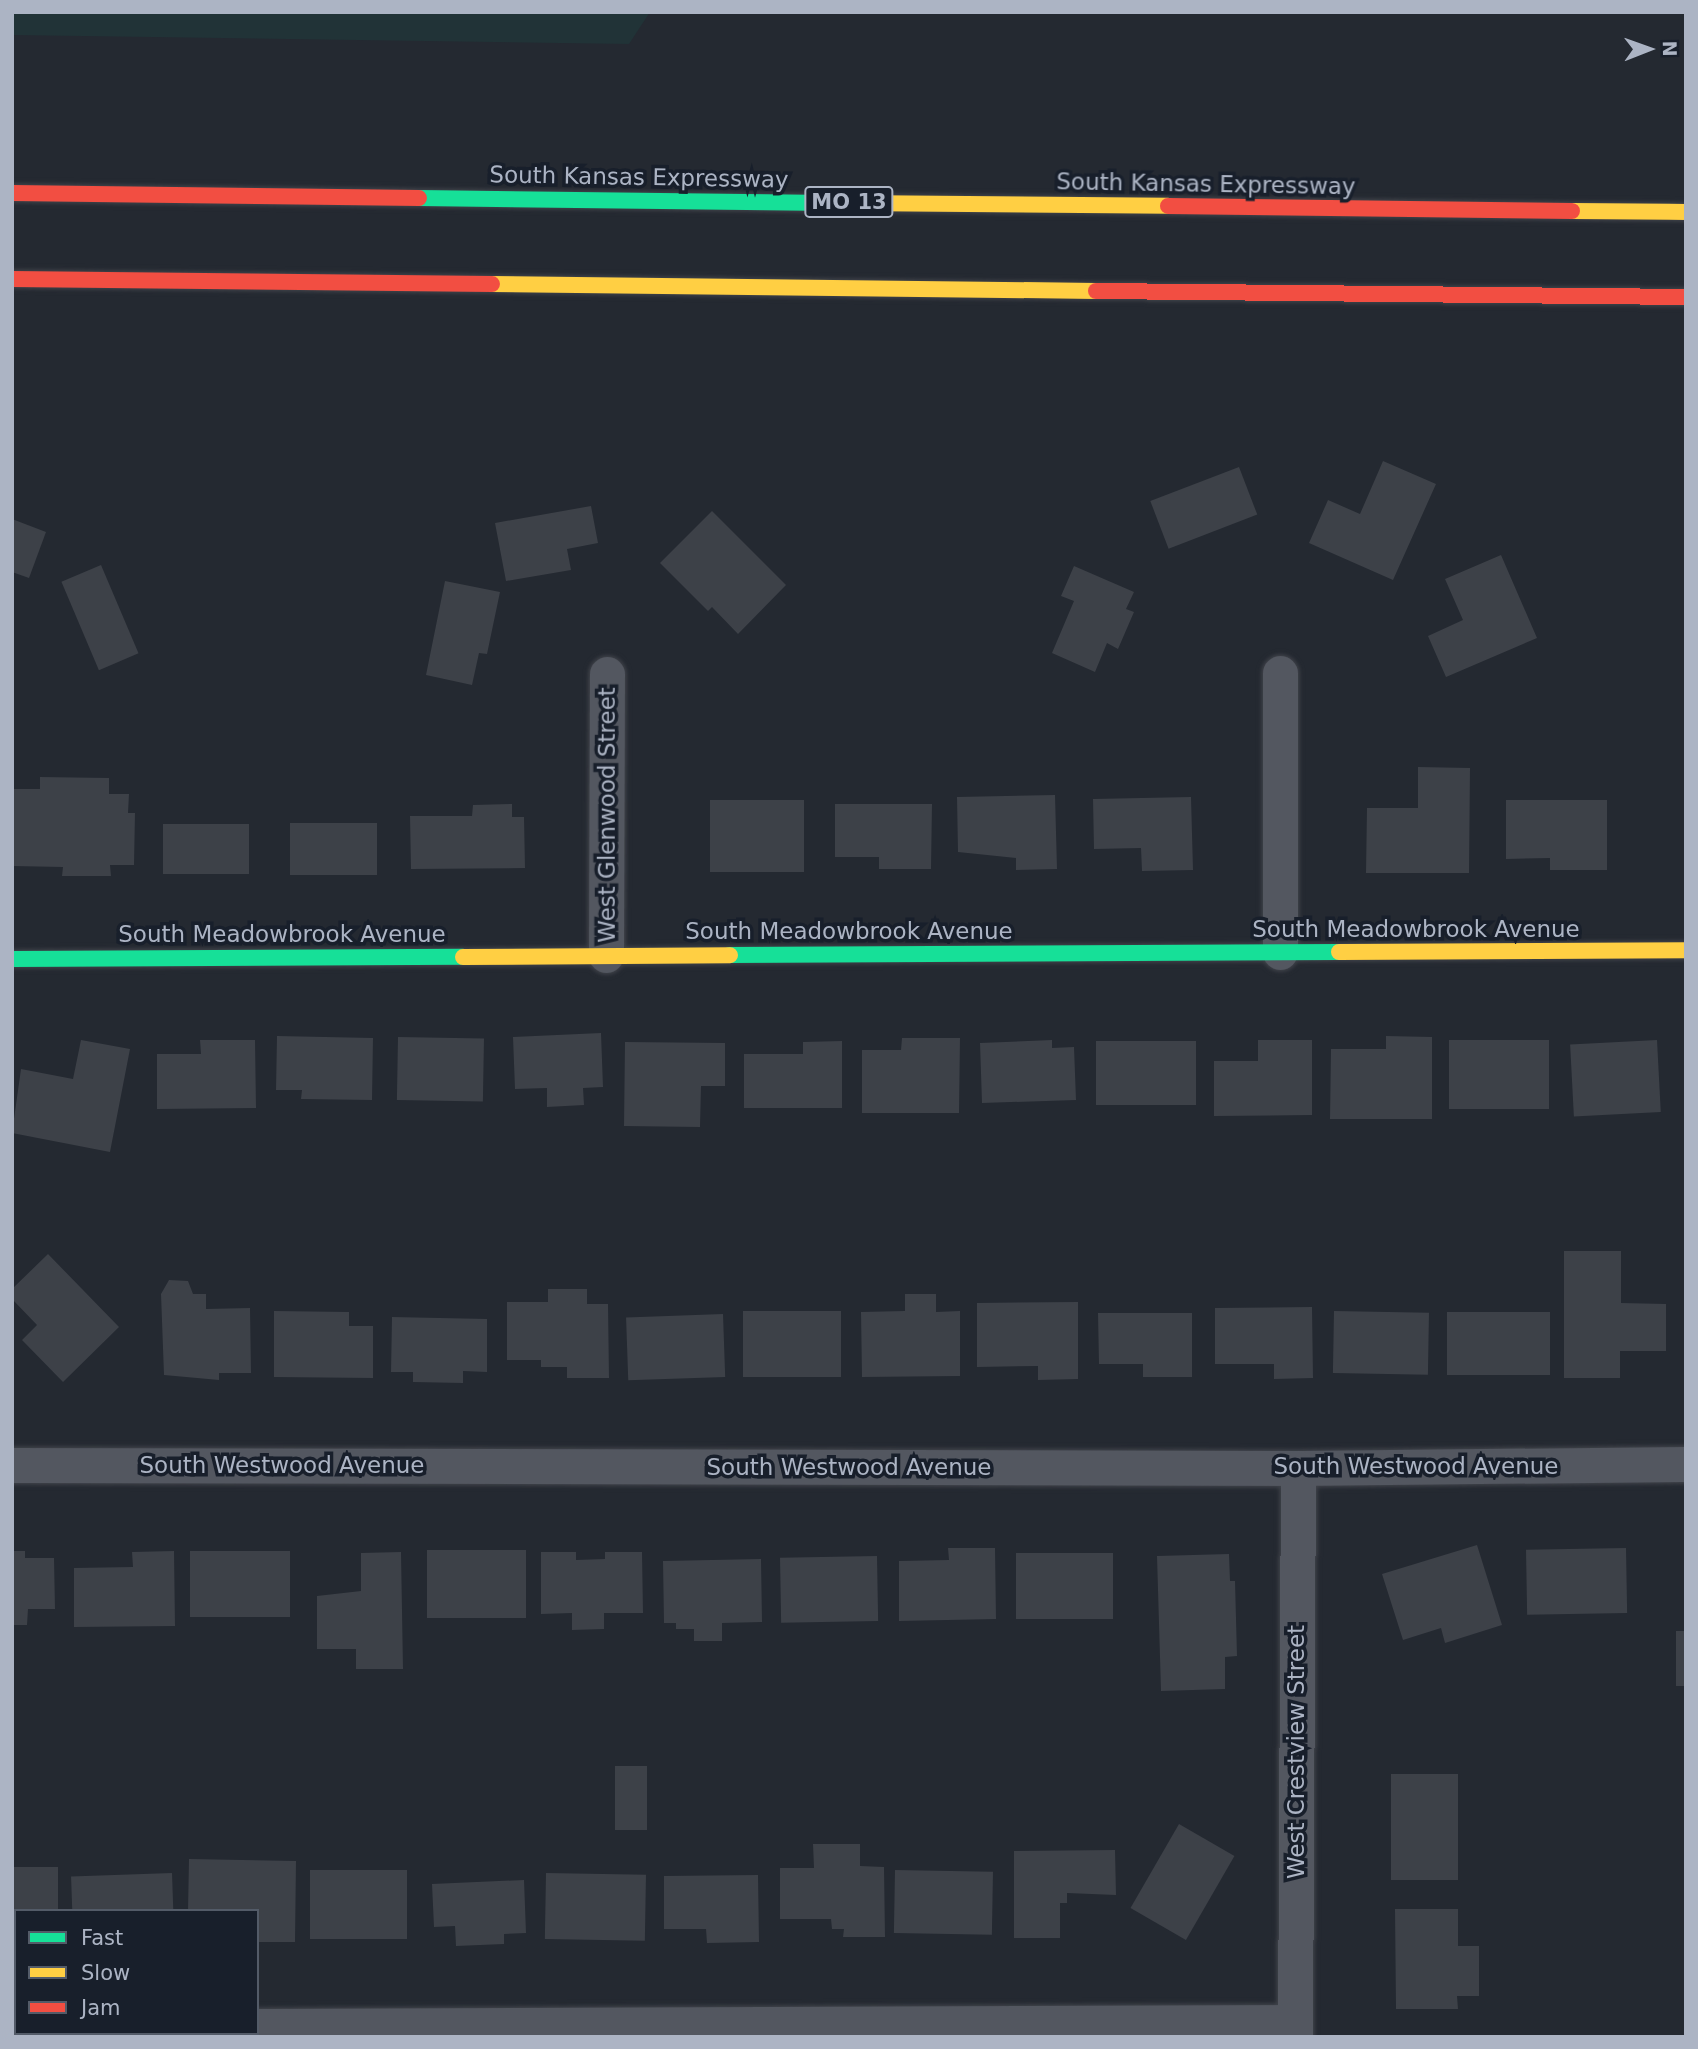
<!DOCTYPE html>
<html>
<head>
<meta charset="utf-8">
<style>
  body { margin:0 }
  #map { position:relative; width:1698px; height:2049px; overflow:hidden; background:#242931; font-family:"DejaVu Sans",sans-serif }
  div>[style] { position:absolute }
  .green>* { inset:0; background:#213337 }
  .building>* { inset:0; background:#3d4148; transform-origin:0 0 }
  .roads { filter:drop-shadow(0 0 2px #40434a) drop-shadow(0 0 2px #40434a) }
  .street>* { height:35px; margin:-17.5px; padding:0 17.5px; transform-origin:17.5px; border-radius:17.5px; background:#535760 }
  .fast>* { height:16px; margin:-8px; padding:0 8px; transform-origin:8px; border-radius:8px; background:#16e098 }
  .slow>* { height:16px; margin:-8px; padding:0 8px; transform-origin:8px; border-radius:8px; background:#ffcf43 }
  .jam>* { height:16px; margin:-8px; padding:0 8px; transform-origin:8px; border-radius:8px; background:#f24e42 }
  span { translate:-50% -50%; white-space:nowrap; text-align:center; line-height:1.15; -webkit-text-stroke:7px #181f2b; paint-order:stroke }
  .shield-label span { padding:2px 5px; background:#181f2b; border:2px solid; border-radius:5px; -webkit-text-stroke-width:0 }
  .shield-label { font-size:21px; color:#acb4c4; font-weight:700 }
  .street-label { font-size:23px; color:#acb4c4 }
  .frame { position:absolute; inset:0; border:14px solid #acb4c4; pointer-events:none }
  .legend { position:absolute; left:14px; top:1909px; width:245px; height:126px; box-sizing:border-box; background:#181f2b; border:2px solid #535b68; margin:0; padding:9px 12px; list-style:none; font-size:21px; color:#acb4c4 }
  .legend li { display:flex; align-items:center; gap:14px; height:35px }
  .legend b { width:35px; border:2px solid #535b68 }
  .north { position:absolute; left:1614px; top:14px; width:70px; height:70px; -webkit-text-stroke:5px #181f2b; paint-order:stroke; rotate:89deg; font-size:19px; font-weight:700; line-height:28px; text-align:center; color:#acb4c4 }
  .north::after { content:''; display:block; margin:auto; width:24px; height:32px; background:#acb4c4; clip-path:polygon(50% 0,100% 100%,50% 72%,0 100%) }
</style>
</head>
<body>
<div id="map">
  <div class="green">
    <div style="clip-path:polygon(12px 12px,650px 12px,629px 44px,12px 35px)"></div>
  </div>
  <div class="building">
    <div style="clip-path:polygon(1383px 461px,1436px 484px,1393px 580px,1309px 543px,1328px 500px,1360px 514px)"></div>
    <div style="left:1239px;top:467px;width:51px;height:95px;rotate:69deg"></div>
    <div style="clip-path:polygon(591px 506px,598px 543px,567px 549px,571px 570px,506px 581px,495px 523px)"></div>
    <div style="clip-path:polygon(712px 511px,786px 585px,738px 634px,712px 607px,708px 611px,660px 563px)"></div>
    <div style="clip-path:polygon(12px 519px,46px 532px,29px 578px,12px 572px)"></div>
    <div style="clip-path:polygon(1501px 555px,1537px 638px,1446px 677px,1428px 636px,1463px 620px,1445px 579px)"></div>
    <div style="left:101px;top:565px;width:96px;height:43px;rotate:67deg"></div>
    <div style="clip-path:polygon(1074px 566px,1134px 592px,1126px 609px,1134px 612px,1118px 649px,1107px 643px,1095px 672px,1052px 653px,1074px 601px,1061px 596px)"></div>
    <div style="clip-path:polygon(445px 581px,500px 592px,487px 654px,479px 653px,472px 685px,426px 675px)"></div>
    <div style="clip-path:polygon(1418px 767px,1470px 768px,1469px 873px,1366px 873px,1367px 808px,1418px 808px)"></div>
    <div style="clip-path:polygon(40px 777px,109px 778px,109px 794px,129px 794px,128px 813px,135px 813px,134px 865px,110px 865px,111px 876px,62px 876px,63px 867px,12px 866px,12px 789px,40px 789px)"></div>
    <div style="clip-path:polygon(1055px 795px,1057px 869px,1016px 870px,1016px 858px,958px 852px,957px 797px)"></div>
    <div style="clip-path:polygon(1191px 797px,1193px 870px,1142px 871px,1141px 848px,1094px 849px,1093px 799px)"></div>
    <div style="left:804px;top:800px;width:72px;height:94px;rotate:90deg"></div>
    <div style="clip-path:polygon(1506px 800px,1607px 800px,1607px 870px,1550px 870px,1550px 858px,1506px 859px)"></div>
    <div style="clip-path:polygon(512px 804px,512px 817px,524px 817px,525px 868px,411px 869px,410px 816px,472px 816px,473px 805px)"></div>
    <div style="clip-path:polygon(835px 804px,932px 804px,931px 869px,879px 869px,879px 857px,835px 857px)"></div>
    <div style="left:290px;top:823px;width:87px;height:52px"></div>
    <div style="left:163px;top:824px;width:86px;height:50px"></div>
    <div style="clip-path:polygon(601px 1033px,603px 1087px,583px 1088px,584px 1105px,547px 1107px,547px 1088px,515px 1089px,513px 1037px)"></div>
    <div style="clip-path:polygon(277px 1036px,373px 1038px,372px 1100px,301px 1099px,302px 1090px,276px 1090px)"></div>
    <div style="clip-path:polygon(1386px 1036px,1432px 1037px,1432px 1119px,1330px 1119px,1331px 1049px,1386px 1049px)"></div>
    <div style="left:398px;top:1037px;width:86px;height:63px;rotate:1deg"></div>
    <div style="clip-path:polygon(902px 1038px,960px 1038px,959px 1113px,862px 1113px,862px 1050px,901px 1050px)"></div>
    <div style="clip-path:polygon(81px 1040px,130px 1049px,110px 1152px,12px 1133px,21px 1069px,73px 1079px)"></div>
    <div style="clip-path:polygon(200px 1040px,255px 1040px,256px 1108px,157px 1109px,157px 1054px,201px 1054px)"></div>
    <div style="clip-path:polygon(1052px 1040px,1052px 1048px,1074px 1047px,1076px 1100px,982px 1103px,980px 1043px)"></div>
    <div style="clip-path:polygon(1258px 1040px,1312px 1040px,1312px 1115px,1214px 1116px,1214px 1061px,1258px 1061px)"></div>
    <div style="left:1449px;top:1040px;width:100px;height:69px"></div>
    <div style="left:1657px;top:1040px;width:72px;height:87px;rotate:87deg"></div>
    <div style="clip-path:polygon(842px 1041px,842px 1108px,744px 1108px,744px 1054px,803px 1054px,803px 1042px)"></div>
    <div style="left:1096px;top:1041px;width:100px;height:64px"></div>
    <div style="clip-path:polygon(625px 1042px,725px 1043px,725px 1086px,701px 1086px,700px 1127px,624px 1126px)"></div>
    <div style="clip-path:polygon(1564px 1251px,1621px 1251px,1621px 1303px,1666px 1304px,1666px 1351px,1620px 1351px,1620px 1378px,1564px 1378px)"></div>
    <div style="clip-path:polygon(48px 1254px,119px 1327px,63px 1382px,22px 1340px,37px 1325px,12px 1299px,12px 1289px)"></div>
    <div style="clip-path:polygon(169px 1280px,188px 1281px,193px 1294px,206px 1294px,206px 1309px,250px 1308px,251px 1373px,219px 1373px,219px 1380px,164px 1375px,161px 1294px)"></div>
    <div style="clip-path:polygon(548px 1289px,587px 1289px,587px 1304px,608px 1304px,609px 1378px,567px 1378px,567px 1367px,541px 1367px,541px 1360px,507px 1360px,507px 1302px,548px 1302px)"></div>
    <div style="clip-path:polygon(905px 1294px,936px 1294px,936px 1312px,960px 1311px,960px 1376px,862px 1377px,861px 1312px,905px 1311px)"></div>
    <div style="clip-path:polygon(1078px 1302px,1078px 1379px,1038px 1380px,1038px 1366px,977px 1367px,977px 1303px)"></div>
    <div style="clip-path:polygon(1312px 1307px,1313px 1378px,1274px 1379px,1274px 1364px,1215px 1364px,1215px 1308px)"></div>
    <div style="clip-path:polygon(274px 1311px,349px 1312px,349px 1326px,373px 1326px,373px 1378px,274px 1377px)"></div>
    <div style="left:743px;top:1311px;width:98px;height:66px"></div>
    <div style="left:1334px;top:1311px;width:95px;height:62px;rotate:1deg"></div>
    <div style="left:1550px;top:1312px;width:63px;height:103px;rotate:90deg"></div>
    <div style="clip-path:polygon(1098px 1313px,1192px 1313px,1192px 1377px,1143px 1377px,1143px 1364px,1099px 1364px)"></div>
    <div style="left:723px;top:1314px;width:63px;height:97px;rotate:88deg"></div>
    <div style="clip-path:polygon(392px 1317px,487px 1319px,487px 1372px,463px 1371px,463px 1383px,413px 1382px,413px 1372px,391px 1372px)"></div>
    <div style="clip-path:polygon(1477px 1545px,1502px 1625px,1445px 1643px,1441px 1628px,1403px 1640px,1382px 1574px)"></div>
    <div style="clip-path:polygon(948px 1548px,995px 1548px,996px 1619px,899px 1621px,899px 1561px,949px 1560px)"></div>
    <div style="left:1626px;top:1548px;width:65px;height:100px;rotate:89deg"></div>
    <div style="left:427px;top:1550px;width:99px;height:68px"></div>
    <div style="clip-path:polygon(12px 1551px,25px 1551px,25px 1558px,54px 1558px,55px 1609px,28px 1609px,27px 1625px,12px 1625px)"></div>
    <div style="clip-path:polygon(174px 1551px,175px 1626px,74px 1627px,74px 1568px,133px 1567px,132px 1552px)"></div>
    <div style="left:190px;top:1551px;width:100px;height:66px"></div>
    <div style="clip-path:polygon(401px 1552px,403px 1669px,356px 1669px,356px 1649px,317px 1649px,317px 1596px,361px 1591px,361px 1553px)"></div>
    <div style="clip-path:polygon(541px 1552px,576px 1552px,576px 1560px,605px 1559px,605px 1552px,642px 1552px,643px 1613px,604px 1613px,604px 1629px,572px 1630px,572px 1613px,541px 1614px)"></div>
    <div style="left:1016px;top:1553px;width:97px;height:66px"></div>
    <div style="clip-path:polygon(1229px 1554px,1230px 1581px,1235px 1581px,1237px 1656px,1225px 1657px,1225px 1689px,1161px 1691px,1157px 1556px)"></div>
    <div style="left:877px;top:1556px;width:65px;height:97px;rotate:89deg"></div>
    <div style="clip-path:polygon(761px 1559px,762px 1622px,722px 1623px,722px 1641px,694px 1641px,694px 1629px,676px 1629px,676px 1623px,664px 1623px,663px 1561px)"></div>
    <div style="left:1676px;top:1631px;width:10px;height:55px"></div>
    <div style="left:615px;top:1766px;width:32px;height:64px"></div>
    <div style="left:1391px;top:1774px;width:67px;height:106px"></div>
    <div style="left:1179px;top:1824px;width:64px;height:97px;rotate:30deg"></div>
    <div style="clip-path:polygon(813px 1844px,860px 1844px,860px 1866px,884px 1867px,885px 1937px,843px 1937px,844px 1929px,832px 1929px,831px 1919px,780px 1919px,780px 1868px,814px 1868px)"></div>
    <div style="clip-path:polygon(1115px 1850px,1116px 1895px,1067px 1893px,1067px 1903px,1060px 1903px,1060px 1938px,1014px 1938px,1014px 1851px)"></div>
    <div style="clip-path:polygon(189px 1859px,296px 1861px,295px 1942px,257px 1942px,257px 1911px,188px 1911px)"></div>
    <div style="clip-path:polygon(12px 1867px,58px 1867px,58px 1911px,16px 1911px,12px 1926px)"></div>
    <div style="left:310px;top:1870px;width:97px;height:69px"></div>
    <div style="left:895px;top:1870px;width:98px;height:63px;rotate:1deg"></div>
    <div style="left:172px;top:1873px;width:38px;height:101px;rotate:88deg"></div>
    <div style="left:546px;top:1873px;width:100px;height:66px;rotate:1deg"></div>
    <div style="clip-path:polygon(758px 1875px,759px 1942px,707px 1943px,706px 1929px,664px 1929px,664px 1876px)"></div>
    <div style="clip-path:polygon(524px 1880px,526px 1933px,504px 1934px,504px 1944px,456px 1946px,455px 1926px,434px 1927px,432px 1884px)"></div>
    <div style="clip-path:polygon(1395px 1909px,1458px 1909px,1458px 1946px,1479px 1946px,1479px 1996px,1457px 1996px,1458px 2009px,1396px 2009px)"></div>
  </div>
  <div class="roads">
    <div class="street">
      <div style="left:1280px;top:952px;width:279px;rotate:-90deg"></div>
      <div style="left:606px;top:955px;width:281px;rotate:-89.8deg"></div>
      <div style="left:12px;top:1465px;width:1286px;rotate:0.13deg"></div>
      <div style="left:1298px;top:1468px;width:388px;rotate:-0.6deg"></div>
      <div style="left:257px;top:2026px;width:1038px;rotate:-0.22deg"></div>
      <div style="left:12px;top:2027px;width:4px"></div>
      <div style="left:1295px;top:2037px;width:569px;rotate:-89.7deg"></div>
    </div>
    <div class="fast">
      <div style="left:419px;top:198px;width:432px;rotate:0.7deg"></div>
      <div style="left:730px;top:955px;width:609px;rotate:-0.28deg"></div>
      <div style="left:12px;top:959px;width:451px;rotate:-0.3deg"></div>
    </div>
    <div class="slow">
      <div style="left:851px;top:203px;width:317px;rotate:0.5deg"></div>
      <div style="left:1572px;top:211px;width:114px;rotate:0.5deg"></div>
      <div style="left:492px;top:284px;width:604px;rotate:0.66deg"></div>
      <div style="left:1339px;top:952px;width:347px;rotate:-0.3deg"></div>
      <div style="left:463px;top:957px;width:267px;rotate:-0.4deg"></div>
    </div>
    <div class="jam">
      <div style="left:12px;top:193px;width:407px;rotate:0.7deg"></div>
      <div style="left:1168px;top:206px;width:404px;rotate:0.7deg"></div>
      <div style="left:12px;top:279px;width:480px;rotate:0.6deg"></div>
      <div style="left:1096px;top:291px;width:590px;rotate:0.58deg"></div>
    </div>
  </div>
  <div class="shield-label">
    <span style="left:849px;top:202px">MO 13</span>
  </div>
  <div class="street-label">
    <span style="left:639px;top:177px;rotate:1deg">South Kansas Expressway</span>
    <span style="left:1206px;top:184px;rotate:1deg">South Kansas Expressway</span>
    <span style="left:607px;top:815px;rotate:-90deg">West Glenwood Street</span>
    <span style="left:1416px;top:929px">South Meadowbrook Avenue</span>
    <span style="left:849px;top:931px">South Meadowbrook Avenue</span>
    <span style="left:282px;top:934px">South Meadowbrook Avenue</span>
    <span style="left:282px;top:1465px">South Westwood Avenue</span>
    <span style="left:1416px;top:1466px">South Westwood Avenue</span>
    <span style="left:849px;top:1467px">South Westwood Avenue</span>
    <span style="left:1296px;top:1752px;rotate:-90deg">West Crestview Street</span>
  </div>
  <div class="frame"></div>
  <ul class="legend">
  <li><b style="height:9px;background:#16e098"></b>Fast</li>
  <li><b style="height:9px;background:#ffcf43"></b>Slow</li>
  <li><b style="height:9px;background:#f24e42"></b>Jam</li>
  </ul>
  <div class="north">N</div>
</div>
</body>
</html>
